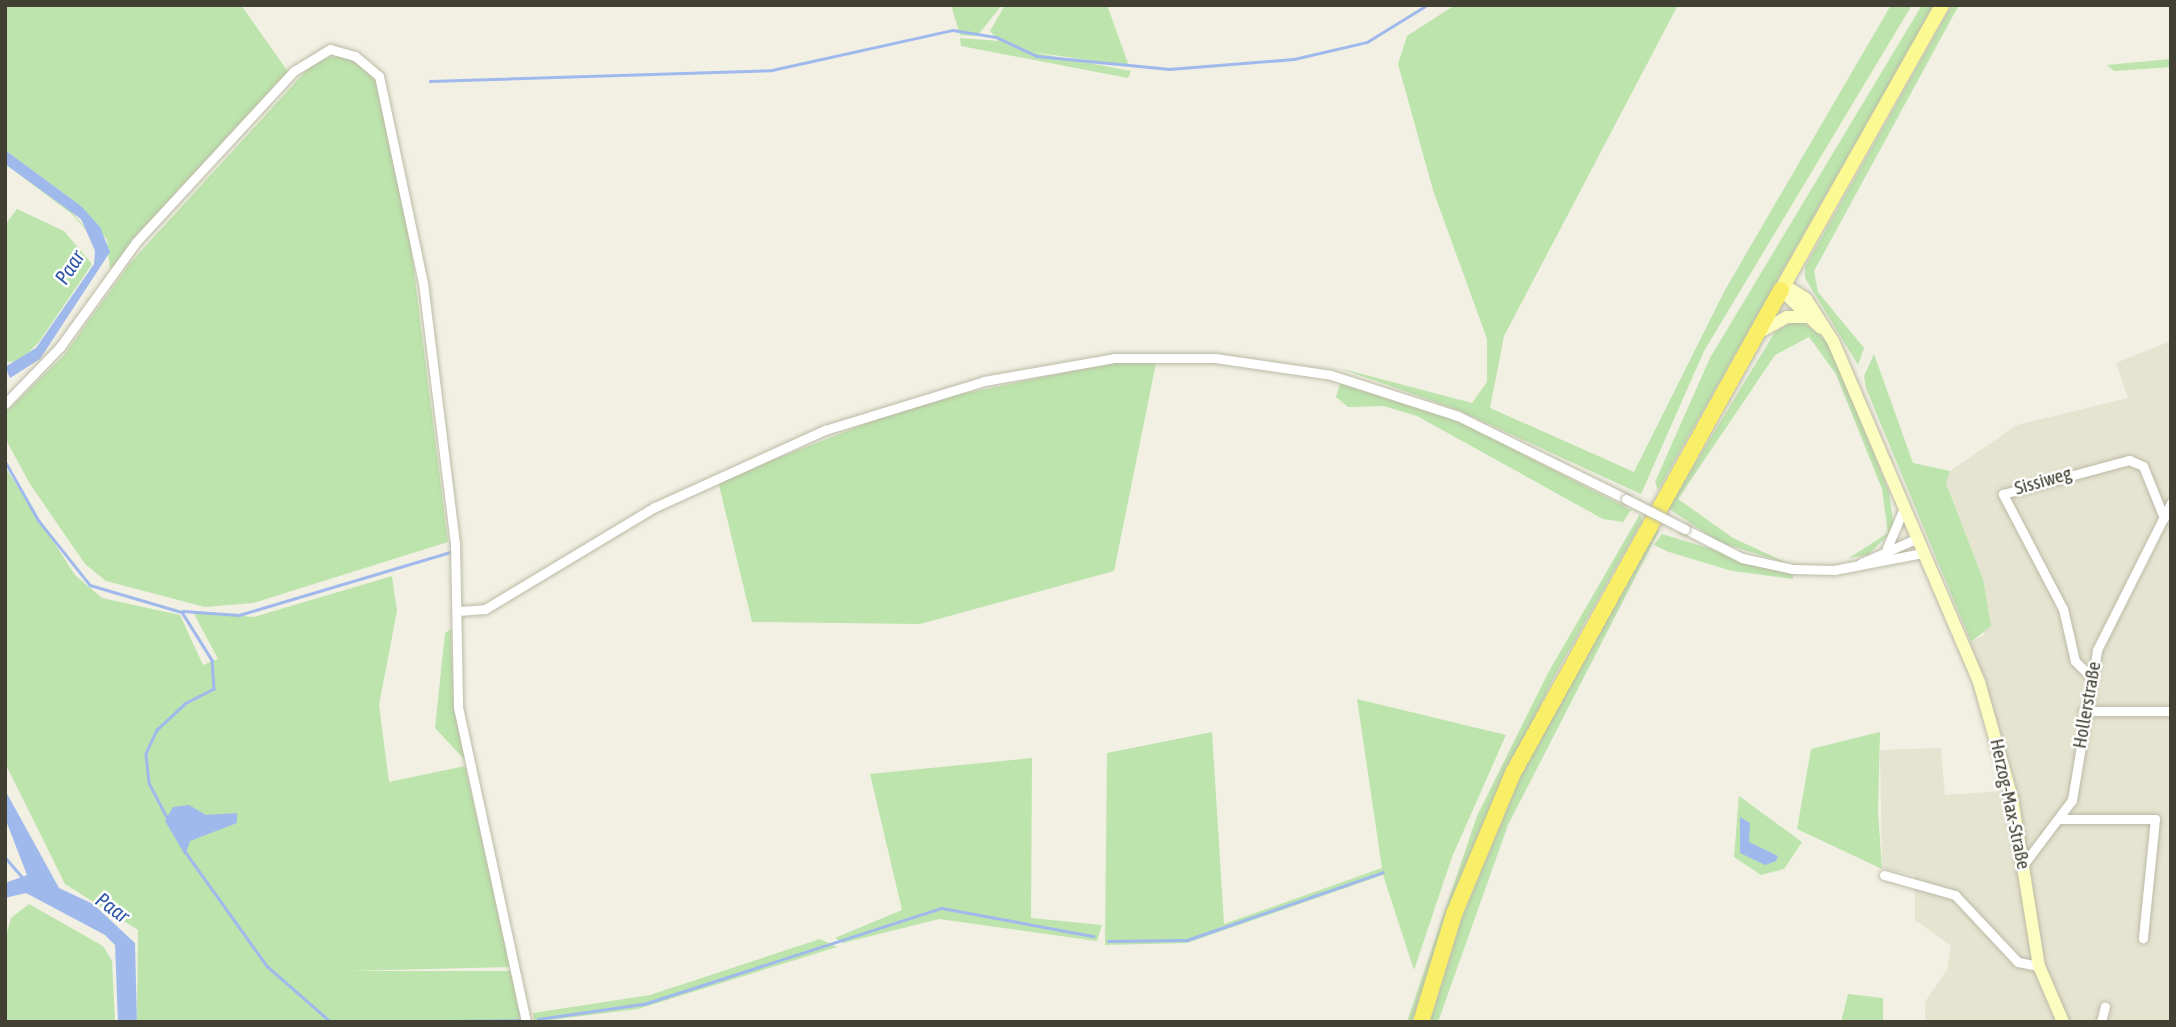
<!DOCTYPE html>
<html>
<head>
<meta charset="utf-8">
<style>
  body { margin:0 }
  #map { position:relative; width:2176px; height:1027px; overflow:hidden; background:#f1f0e3; font-family:"Asap Condensed",sans-serif }
  div>[style] { position:absolute }
  .residential>* { inset:0; background:#e5e4d1 }
  .green>* { inset:0; background:#bce4ac }
  .water>* { inset:0; background:#a0b9ed }
  .stream>* { height:2.5px; margin:-1.25px; padding:0 1.25px; transform-origin:1.25px; border-radius:1.25px; background:#a0b9ed }
  .roads { filter:drop-shadow(0 0 2px #bcbaa6) drop-shadow(0 0 2px #bcbaa6) }
  .street>* { height:9px; margin:-4.5px; padding:0 4.5px; transform-origin:4.5px; border-radius:4.5px; background:#fff }
  .secondary>* { height:12px; margin:-6px; padding:0 6px; transform-origin:6px; border-radius:6px; background:#fbfdc1 }
  .primary>* { height:14px; margin:-7px; padding:0 7px; transform-origin:7px; border-radius:7px; background:#fbf992 }
  .highway>* { height:16px; margin:-8px; padding:0 8px; transform-origin:8px; border-radius:8px; background:#f9ef66 }
  .bridges { filter:drop-shadow(0 0 2px #bcbaa6) drop-shadow(0 0 2px #bcbaa6) }
  .street-bridge>* { height:9px; margin:-4.5px; padding:0 4.5px; transform-origin:4.5px; border-radius:4.5px; background:#fff }
  span { translate:-50% -50%; white-space:nowrap; text-align:center; line-height:1.15; -webkit-text-stroke:5px #fff; paint-order:stroke }
  .street-label { font-size:19px; color:#424033 }
  .water-label { font-size:21px; color:#3157a9; font-style:italic }
  .frame { position:absolute; inset:0; border:7px solid #424033; pointer-events:none }
</style>
</head>
<body>
<div id="map">
  <div class="residential">
    <div style="clip-path:polygon(2171px 341px,2171px 1022px,1925px 1022px,1925px 1002px,1947px 970px,1951px 946px,1915px 920px,1915px 875px,1882px 869px,1880px 750px,1941px 748px,1945px 795px,2018px 790px,1971px 642px,1984px 635px,1983px 579px,1946px 482px,1950px 471px,2017px 425px,2128px 398px,2116px 363px)"></div>
  </div>
  <div class="green">
    <div style="clip-path:polygon(5px 5px,241px 5px,289px 73px,110px 269px,107px 240px,81px 206px,5px 150px)"></div>
    <div style="clip-path:polygon(951px 5px,1002px 5px,977px 36px,960px 35px)"></div>
    <div style="clip-path:polygon(1005px 5px,1107px 5px,1129px 66px,1026px 51px,1131px 71px,1128px 78px,961px 46px,960px 38px,999px 41px,990px 31px)"></div>
    <div style="clip-path:polygon(1455px 5px,1678px 5px,1504px 336px,1490px 408px,1634px 472px,1725px 290px,1891px 5px,1912px 5px,1704px 351px,1641px 494px,1458px 410px,1339px 368px,1472px 403px,1487px 382px,1487px 339px,1433px 190px,1398px 64px,1407px 36px)"></div>
    <div style="clip-path:polygon(1922px 5px,1934px 5px,1658px 490px,1655px 482px,1710px 358px)"></div>
    <div style="clip-path:polygon(1952px 5px,1959px 5px,1814px 271px,1818px 292px,1864px 348px,1858px 365px,1805px 278px,1805px 267px)"></div>
    <div style="clip-path:polygon(339px 56px,360px 62px,377px 83px,402px 175px,448px 542px,253px 603px,205px 607px,106px 581px,85px 564px,30px 484px,5px 438px,5px 413px,64px 355px,131px 262px,316px 60px)"></div>
    <div style="clip-path:polygon(2171px 59px,2171px 67px,2114px 71px,2107px 65px)"></div>
    <div style="clip-path:polygon(5px 164px,70px 209px,93px 238px,72px 214px)"></div>
    <div style="clip-path:polygon(17px 209px,64px 231px,92px 264px,39px 342px,20px 361px,5px 362px,5px 225px)"></div>
    <div style="clip-path:polygon(1798px 318px,1830px 344px,1889px 492px,1894px 529px,1868px 555px,1849px 558px,1888px 533px,1882px 489px,1836px 374px,1809px 337px,1775px 355px,1678px 499px,1733px 538px,1789px 564px,1719px 542px,1668px 508px,1775px 332px)"></div>
    <div style="clip-path:polygon(1874px 354px,1913px 463px,1950px 471px,1946px 483px,1983px 579px,1991px 626px,1971px 642px,1866px 388px,1864px 376px)"></div>
    <div style="clip-path:polygon(1115px 362px,1156px 363px,1114px 571px,920px 624px,752px 622px,718px 481px,919px 403px)"></div>
    <div style="clip-path:polygon(1340px 384px,1457px 420px,1631px 510px,1623px 522px,1603px 519px,1417px 416px,1383px 406px,1348px 407px,1336px 397px)"></div>
    <div style="clip-path:polygon(5px 467px,75px 575px,102px 598px,180px 615px,203px 665px,218px 659px,193px 612px,254px 617px,392px 576px,397px 611px,379px 705px,389px 782px,465px 766px,511px 967px,348px 971px,512px 971px,523px 1022px,137px 1022px,138px 930px,65px 884px,5px 763px)"></div>
    <div style="clip-path:polygon(1640px 514px,1642px 521px,1554px 677px,1487px 816px,1415px 1022px,1407px 1022px,1477px 816px,1548px 673px)"></div>
    <div style="clip-path:polygon(1655px 528px,1659px 531px,1508px 825px,1438px 1022px,1430px 1022px,1462px 918px,1520px 777px)"></div>
    <div style="clip-path:polygon(1662px 534px,1793px 574px,1793px 579px,1732px 571px,1669px 552px,1654px 545px)"></div>
    <div style="clip-path:polygon(451px 629px,453px 704px,465px 760px,435px 728px,445px 633px)"></div>
    <div style="clip-path:polygon(1357px 699px,1506px 735px,1452px 857px,1414px 970px,1383px 875px,1187px 943px,1105px 945px,1107px 753px,1212px 732px,1224px 924px,1382px 868px)"></div>
    <div style="clip-path:polygon(1880px 732px,1878px 812px,1882px 869px,1797px 829px,1811px 749px)"></div>
    <div style="clip-path:polygon(1032px 758px,1031px 918px,1102px 925px,1097px 941px,939px 919px,843px 943px,835px 938px,902px 910px,870px 774px)"></div>
    <div style="clip-path:polygon(1739px 796px,1802px 842px,1784px 869px,1761px 875px,1734px 857px)"></div>
    <div style="clip-path:polygon(29px 904px,103px 946px,112px 961px,115px 1022px,5px 1022px,7px 933px,11px 918px)"></div>
    <div style="clip-path:polygon(820px 939px,837px 947px,638px 1009px,534px 1022px,533px 1013px,650px 995px)"></div>
    <div style="clip-path:polygon(1848px 994px,1883px 998px,1883px 1022px,1841px 1022px)"></div>
  </div>
  <div class="water">
    <div style="clip-path:polygon(5px 150px,81px 206px,100px 227px,110px 252px,40px 359px,10px 378px,5px 367px,36px 348px,94px 264px,95px 251px,81px 219px,5px 164px)"></div>
    <div style="clip-path:polygon(5px 790px,59px 888px,93px 904px,135px 943px,137px 1022px,118px 1022px,115px 945px,105px 935px,26px 893px,5px 898px,5px 883px,27px 875px,5px 818px)"></div>
    <div style="clip-path:polygon(189px 805px,206px 815px,237px 813px,237px 823px,190px 841px,185px 855px,165px 821px,173px 807px)"></div>
    <div style="clip-path:polygon(1740px 817px,1750px 823px,1749px 842px,1778px 856px,1776px 861px,1765px 865px,1740px 853px)"></div>
  </div>
  <div class="stream">
    <div style="left:430px;top:81px;width:342px;rotate:-1.8deg"></div>
    <div style="left:772px;top:70px;width:185px;rotate:-12.5deg"></div>
    <div style="left:953px;top:30px;width:44px;rotate:9.2deg"></div>
    <div style="left:996px;top:37px;width:45px;rotate:24.9deg"></div>
    <div style="left:1037px;top:56px;width:133px;rotate:5.6deg"></div>
    <div style="left:1169px;top:69px;width:125px;rotate:-4.6deg"></div>
    <div style="left:1294px;top:59px;width:75px;rotate:-13.1deg"></div>
    <div style="left:1367px;top:42px;width:70px;rotate:-31.7deg"></div>
    <div style="left:5px;top:461px;width:69px;rotate:60.5deg"></div>
    <div style="left:39px;top:521px;width:82px;rotate:51.4deg"></div>
    <div style="left:90px;top:585px;width:96px;rotate:16.4deg"></div>
    <div style="left:182px;top:612px;width:57px;rotate:58deg"></div>
    <div style="left:212px;top:660px;width:29px;rotate:86deg"></div>
    <div style="left:214px;top:689px;width:33px;rotate:153deg"></div>
    <div style="left:185px;top:704px;width:38px;rotate:137deg"></div>
    <div style="left:157px;top:730px;width:26px;rotate:115deg"></div>
    <div style="left:146px;top:754px;width:29px;rotate:84deg"></div>
    <div style="left:149px;top:783px;width:41px;rotate:62.2deg"></div>
    <div style="left:183px;top:611px;width:56px;rotate:4.1deg"></div>
    <div style="left:239px;top:615px;width:221px;rotate:-16.6deg"></div>
    <div style="left:5px;top:844px;width:11px;rotate:90deg"></div>
    <div style="left:184px;top:850px;width:143px;rotate:54.4deg"></div>
    <div style="left:267px;top:966px;width:85px;rotate:41.2deg"></div>
    <div style="left:5px;top:857px;width:29px;rotate:49deg"></div>
    <div style="left:1108px;top:941px;width:79px;rotate:-0.7deg"></div>
    <div style="left:1187px;top:940px;width:207px;rotate:-19.1deg"></div>
    <div style="left:538px;top:1019px;width:107px;rotate:-8.1deg"></div>
    <div style="left:644px;top:1004px;width:313px;rotate:-17.9deg"></div>
    <div style="left:942px;top:908px;width:154px;rotate:10.5deg"></div>
    <div style="left:361px;top:1022px;width:158px;rotate:-0.7deg"></div>
  </div>
  <div class="roads">
    <div class="street">
      <div style="left:5px;top:404px;width:79px;rotate:-46deg"></div>
      <div style="left:60px;top:347px;width:130px;rotate:-54.1deg"></div>
      <div style="left:136px;top:242px;width:233px;rotate:-47.3deg"></div>
      <div style="left:294px;top:71px;width:42px;rotate:-31.4deg"></div>
      <div style="left:330px;top:49px;width:26px;rotate:16deg"></div>
      <div style="left:355px;top:56px;width:31px;rotate:40deg"></div>
      <div style="left:379px;top:76px;width:212px;rotate:78deg"></div>
      <div style="left:423px;top:283px;width:263px;rotate:83deg"></div>
      <div style="left:455px;top:544px;width:163px;rotate:88.9deg"></div>
      <div style="left:458px;top:707px;width:322px;rotate:77.8deg"></div>
      <div style="left:1685px;top:529px;width:64px;rotate:27deg"></div>
      <div style="left:1742px;top:558px;width:51px;rotate:12.4deg"></div>
      <div style="left:1792px;top:569px;width:42px;rotate:1.4deg"></div>
      <div style="left:1834px;top:570px;width:90px;rotate:-10.9deg"></div>
      <div style="left:1887px;top:548px;width:43px;rotate:-67deg"></div>
      <div style="left:1861px;top:563px;width:60px;rotate:-23.6deg"></div>
      <div style="left:458px;top:611px;width:27px;rotate:-4deg"></div>
      <div style="left:485px;top:609px;width:198px;rotate:-31deg"></div>
      <div style="left:655px;top:507px;width:187px;rotate:-24.4deg"></div>
      <div style="left:825px;top:430px;width:166px;rotate:-17.1deg"></div>
      <div style="left:984px;top:381px;width:132px;rotate:-10deg"></div>
      <div style="left:1114px;top:358px;width:101px"></div>
      <div style="left:1215px;top:358px;width:117px;rotate:8.3deg"></div>
      <div style="left:1331px;top:375px;width:133px;rotate:17.9deg"></div>
      <div style="left:1458px;top:416px;width:187px;rotate:26.3deg"></div>
      <div style="left:2089px;top:675px;width:20px;rotate:-135deg"></div>
      <div style="left:2075px;top:661px;width:53px;rotate:-103deg"></div>
      <div style="left:2063px;top:609px;width:130px;rotate:-117.6deg"></div>
      <div style="left:2003px;top:494px;width:131px;rotate:-15.1deg"></div>
      <div style="left:2129px;top:460px;width:15px;rotate:23deg"></div>
      <div style="left:2143px;top:466px;width:56px;rotate:68deg"></div>
      <div style="left:2083px;top:711px;width:88px"></div>
      <div style="left:2060px;top:819px;width:95px"></div>
      <div style="left:2155px;top:819px;width:120px;rotate:95.8deg"></div>
      <div style="left:2023px;top:865px;width:81px;rotate:-53deg"></div>
      <div style="left:2072px;top:800px;width:152px;rotate:-80.5deg"></div>
      <div style="left:2097px;top:650px;width:165px;rotate:-63.3deg"></div>
      <div style="left:1884px;top:875px;width:74px;rotate:15.7deg"></div>
      <div style="left:1955px;top:895px;width:92px;rotate:46.8deg"></div>
      <div style="left:2018px;top:962px;width:21px;rotate:11deg"></div>
      <div style="left:2101px;top:1022px;width:16px;rotate:-76deg"></div>
    </div>
    <div class="secondary">
      <div style="left:1784px;top:285px;width:26px;rotate:32deg"></div>
      <div style="left:1806px;top:299px;width:50px;rotate:57.3deg"></div>
      <div style="left:1833px;top:341px;width:371px;rotate:66.8deg"></div>
      <div style="left:1979px;top:682px;width:121px;rotate:74.1deg"></div>
      <div style="left:2012px;top:798px;width:170px;rotate:80.9deg"></div>
      <div style="left:2039px;top:966px;width:61px;rotate:66.8deg"></div>
      <div style="left:1781px;top:290px;width:55px;rotate:43.5deg"></div>
      <div style="left:1758px;top:333px;width:33px;rotate:-29deg"></div>
      <div style="left:1787px;top:317px;width:22px"></div>
    </div>
    <div class="primary">
      <div style="left:1781px;top:290px;width:327px;rotate:-60.5deg"></div>
    </div>
    <div class="highway">
      <div style="left:1421px;top:1022px;width:113px;rotate:-73deg"></div>
      <div style="left:1454px;top:914px;width:153px;rotate:-67.3deg"></div>
      <div style="left:1513px;top:773px;width:552px;rotate:-60.98deg"></div>
    </div>
  </div>
  <div class="bridges">
    <div class="street-bridge">
      <div style="left:1626px;top:499px;width:66px;rotate:27deg"></div>
    </div>
  </div>
  <div class="street-label">
    <span style="left:2043px;top:481px;rotate:-16deg">Sissiweg</span>
    <span style="left:2087px;top:705px;rotate:-80deg">Hollerstraße</span>
    <span style="left:2010px;top:804px;rotate:78deg">Herzog-Max-Straße</span>
  </div>
  <div class="water-label">
    <span style="left:69px;top:267px;rotate:-57deg">Paar</span>
    <span style="left:113px;top:907px;rotate:36deg">Paar</span>
  </div>
  <div class="frame"></div>
</div>
</body>
</html>
